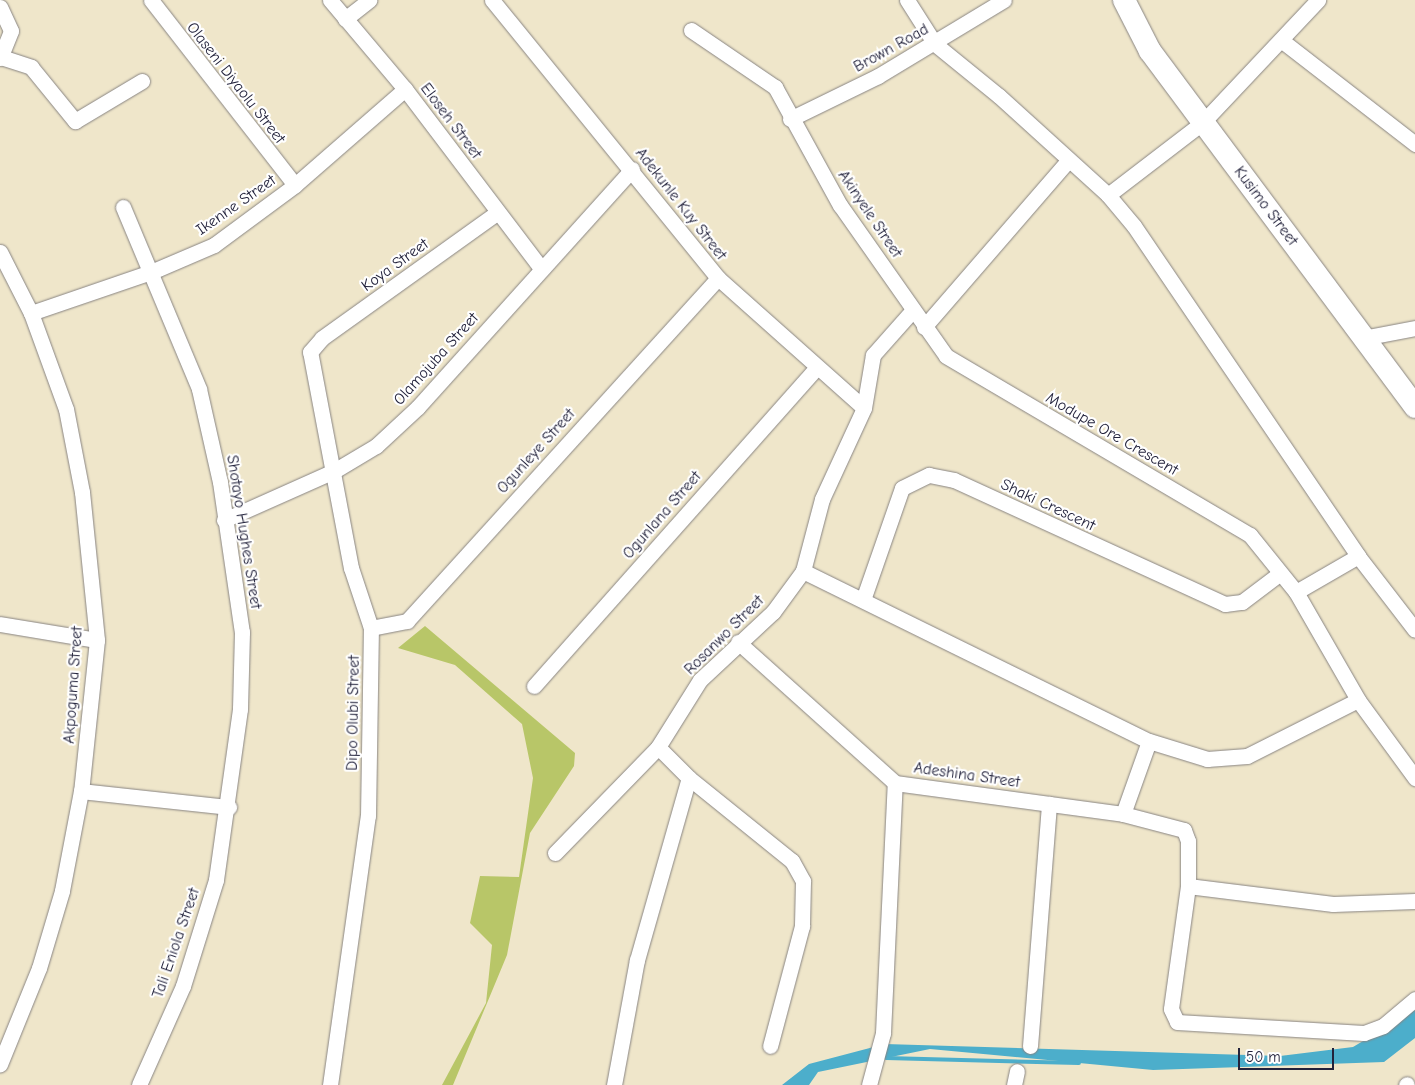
<!DOCTYPE html>
<html>
<head>
<meta charset="utf-8">
<style>
  body { margin:0 }
  #map { position:relative; width:1415px; height:1085px; overflow:hidden; background:#efe6ca; font-family:"Comic Neue",sans-serif }
  div>[style] { position:absolute }
  .green>* { inset:0; background:#b8c668 }
  .water>* { inset:0; background:#4caecb }
  .stream>* { height:4px; margin:-2px; padding:0 2px; transform-origin:2px; border-radius:2px; background:#4caecb }
  .roads { filter:drop-shadow(0 0 1px #888482) drop-shadow(0 0 1px #888482) }
  .street>* { height:15px; margin:-7.5px; padding:0 7.5px; transform-origin:7.5px; border-radius:7.5px; background:#fff }
  .secondary>* { height:22px; margin:-11px; padding:0 11px; transform-origin:11px; border-radius:11px; background:#fff }
  span { translate:-50% -50%; white-space:nowrap; text-align:center; line-height:1.15; -webkit-text-stroke:4.5px #fff; paint-order:stroke }
  .street-label { font-size:16px; color:#22223b }
  .scale { position:absolute; left:1238px; top:1048px; width:96px; height:22px; box-sizing:border-box; border:2px solid #22223b; border-top:0; padding-left:6px; font-size:15px; line-height:18px; white-space:nowrap; color:#22223b; -webkit-text-stroke:4px #fff; paint-order:stroke }
</style>
</head>
<body>
<div id="map">
  <div class="green">
    <div style="clip-path:polygon(425px 626px,575px 753px,574px 766px,530px 833px,507px 955px,453px 1085px,442px 1085px,486px 1003px,492px 945px,470px 923px,480px 876px,519px 877px,533px 778px,522px 724px,455px 665px,398px 648px)"></div>
  </div>
  <div class="water">
    <div style="clip-path:polygon(1415px 1010px,1415px 1038px,1384px 1062px,1153px 1070px,930px 1049px,818px 1072px,809px 1085px,782px 1085px,809px 1064px,885px 1044px,1280px 1056px,1353px 1047px)"></div>
  </div>
  <div class="stream">
    <div style="left:886px;top:1058px;width:193px;rotate:1.5deg"></div>
  </div>
  <div class="roads">
    <div class="street">
      <div style="left:151px;top:0;width:234px;rotate:52.1deg"></div>
      <div style="left:330px;top:0;width:116px;rotate:49.9deg"></div>
      <div style="left:405px;top:89px;width:223px;rotate:52.8deg"></div>
      <div style="left:492px;top:0;width:358px;rotate:50.9deg"></div>
      <div style="left:718px;top:278px;width:195px;rotate:41.7deg"></div>
      <div style="left:907px;top:0;width:52px;rotate:57.5deg"></div>
      <div style="left:935px;top:44px;width:82px;rotate:39.1deg"></div>
      <div style="left:999px;top:96px;width:147px;rotate:42.2deg"></div>
      <div style="left:1108px;top:195px;width:40px;rotate:50deg"></div>
      <div style="left:1134px;top:226px;width:399px;rotate:55.8deg"></div>
      <div style="left:1358px;top:556px;width:93px;rotate:52.4deg"></div>
      <div style="left:0;top:7px;width:26px;rotate:65deg"></div>
      <div style="left:11px;top:31px;width:29px;rotate:112deg"></div>
      <div style="left:345px;top:19px;width:31px;rotate:-38deg"></div>
      <div style="left:691px;top:30px;width:102px;rotate:34.2deg"></div>
      <div style="left:775px;top:87px;width:135px;rotate:61.2deg"></div>
      <div style="left:840px;top:205px;width:184px;rotate:54.9deg"></div>
      <div style="left:946px;top:356px;width:353px;rotate:30.5deg"></div>
      <div style="left:1250px;top:535px;width:73px;rotate:51.1deg"></div>
      <div style="left:1296px;top:592px;width:125px;rotate:60.1deg"></div>
      <div style="left:1358px;top:700px;width:97px;rotate:53.8deg"></div>
      <div style="left:1281px;top:40px;width:170px;rotate:37.8deg"></div>
      <div style="left:1px;top:57px;width:32px;rotate:18deg"></div>
      <div style="left:31px;top:67px;width:70px;rotate:50.8deg"></div>
      <div style="left:75px;top:121px;width:78px;rotate:-30.8deg"></div>
      <div style="left:790px;top:119px;width:98px;rotate:-26deg"></div>
      <div style="left:878px;top:76px;width:147px;rotate:-31.1deg"></div>
      <div style="left:1108px;top:195px;width:120px;rotate:-37.5deg"></div>
      <div style="left:1203px;top:122px;width:168px;rotate:-46.7deg"></div>
      <div style="left:123px;top:207px;width:197px;rotate:67.3deg"></div>
      <div style="left:199px;top:389px;width:95px;rotate:77.3deg"></div>
      <div style="left:220px;top:482px;width:152px;rotate:81.7deg"></div>
      <div style="left:242px;top:632px;width:77px;rotate:91.5deg"></div>
      <div style="left:240px;top:709px;width:173px;rotate:98deg"></div>
      <div style="left:216px;top:880px;width:111px;rotate:107.3deg"></div>
      <div style="left:183px;top:986px;width:108px;rotate:114deg"></div>
      <div style="left:0;top:252px;width:68px;rotate:63.1deg"></div>
      <div style="left:31px;top:313px;width:102px;rotate:70deg"></div>
      <div style="left:66px;top:409px;width:85px;rotate:79.1deg"></div>
      <div style="left:82px;top:492px;width:149px;rotate:84.2deg"></div>
      <div style="left:97px;top:640px;width:152px;rotate:96deg"></div>
      <div style="left:81px;top:791px;width:102px;rotate:100.8deg"></div>
      <div style="left:62px;top:891px;width:80px;rotate:106.6deg"></div>
      <div style="left:39px;top:968px;width:104px;rotate:112.1deg"></div>
      <div style="left:31px;top:313px;width:127px;rotate:-18.9deg"></div>
      <div style="left:151px;top:272px;width:69px;rotate:-23.2deg"></div>
      <div style="left:214px;top:245px;width:101px;rotate:-36.5deg"></div>
      <div style="left:295px;top:185px;width:146px;rotate:-41.1deg"></div>
      <div style="left:924px;top:327px;width:220px;rotate:-49.1deg"></div>
      <div style="left:1363px;top:338px;width:53px;rotate:-10.9deg"></div>
      <div style="left:224px;top:520px;width:120px;rotate:-24deg"></div>
      <div style="left:334px;top:471px;width:49px;rotate:-30.8deg"></div>
      <div style="left:376px;top:446px;width:57px;rotate:-42.9deg"></div>
      <div style="left:418px;top:407px;width:320px;rotate:-48deg"></div>
      <div style="left:803px;top:571px;width:386px;rotate:26.2deg"></div>
      <div style="left:1149px;top:741px;width:61px;rotate:17.2deg"></div>
      <div style="left:1207px;top:759px;width:40px;rotate:-4.3deg"></div>
      <div style="left:1247px;top:756px;width:124px;rotate:-26.8deg"></div>
      <div style="left:1296px;top:592px;width:72px;rotate:-30.1deg"></div>
      <div style="left:864px;top:597px;width:115px;rotate:-70.8deg"></div>
      <div style="left:902px;top:488px;width:30px;rotate:-26deg"></div>
      <div style="left:929px;top:475px;width:25px;rotate:11deg"></div>
      <div style="left:954px;top:480px;width:298px;rotate:24.6deg"></div>
      <div style="left:1225px;top:604px;width:17px;rotate:-7deg"></div>
      <div style="left:1242px;top:602px;width:46px;rotate:-37.1deg"></div>
      <div style="left:0;top:624px;width:98px;rotate:9.4deg"></div>
      <div style="left:371px;top:628px;width:37px;rotate:-11deg"></div>
      <div style="left:407px;top:621px;width:463px;rotate:-47.8deg"></div>
      <div style="left:738px;top:642px;width:211px;rotate:41.9deg"></div>
      <div style="left:895px;top:783px;width:230px;rotate:7.7deg"></div>
      <div style="left:1123px;top:814px;width:63px;rotate:14.7deg"></div>
      <div style="left:1184px;top:830px;width:12px;rotate:70deg"></div>
      <div style="left:1188px;top:841px;width:45px;rotate:90deg"></div>
      <div style="left:1188px;top:886px;width:124px;rotate:97.9deg"></div>
      <div style="left:1171px;top:1009px;width:14px;rotate:65deg"></div>
      <div style="left:1177px;top:1022px;width:187px;rotate:3.4deg"></div>
      <div style="left:1364px;top:1033px;width:20px;rotate:-20deg"></div>
      <div style="left:1383px;top:1026px;width:42px;rotate:-40.2deg"></div>
      <div style="left:534px;top:686px;width:425px;rotate:-48.4deg"></div>
      <div style="left:658px;top:747px;width:44px;rotate:45deg"></div>
      <div style="left:689px;top:778px;width:132px;rotate:38.9deg"></div>
      <div style="left:792px;top:861px;width:23px;rotate:61deg"></div>
      <div style="left:803px;top:881px;width:45px;rotate:91.3deg"></div>
      <div style="left:802px;top:926px;width:124px;rotate:104.9deg"></div>
      <div style="left:81px;top:791px;width:149px;rotate:6.2deg"></div>
      <div style="left:1123px;top:814px;width:77px;rotate:-70.4deg"></div>
      <div style="left:555px;top:853px;width:148px;rotate:-45.8deg"></div>
      <div style="left:658px;top:747px;width:79px;rotate:-57.9deg"></div>
      <div style="left:700px;top:680px;width:100px;rotate:-43deg"></div>
      <div style="left:773px;top:612px;width:51px;rotate:-53.8deg"></div>
      <div style="left:803px;top:571px;width:74px;rotate:-75.2deg"></div>
      <div style="left:822px;top:499px;width:100px;rotate:-65.2deg"></div>
      <div style="left:864px;top:408px;width:54px;rotate:-80.4deg"></div>
      <div style="left:873px;top:355px;width:60px;rotate:-48.4deg"></div>
      <div style="left:1188px;top:886px;width:146px;rotate:7.1deg"></div>
      <div style="left:1333px;top:904px;width:82px;rotate:-2.1deg"></div>
      <div style="left:1030px;top:1046px;width:243px;rotate:-85.5deg"></div>
      <div style="left:330px;top:1085px;width:272px;rotate:-82deg"></div>
      <div style="left:368px;top:816px;width:188px;rotate:-89.1deg"></div>
      <div style="left:371px;top:628px;width:63px;rotate:-108.4deg"></div>
      <div style="left:351px;top:568px;width:220px;rotate:-100.7deg"></div>
      <div style="left:310px;top:352px;width:18px;rotate:-49deg"></div>
      <div style="left:322px;top:338px;width:216px;rotate:-35.6deg"></div>
      <div style="left:614px;top:1085px;width:127px;rotate:-79.6deg"></div>
      <div style="left:637px;top:960px;width:189px;rotate:-74.1deg"></div>
      <div style="left:869px;top:1085px;width:54px;rotate:-74.9deg"></div>
      <div style="left:883px;top:1033px;width:250px;rotate:-87.3deg"></div>
      <div style="left:1014px;top:1085px;width:14px;rotate:-78deg"></div>
      <div style="left:1406px;top:1085px;width:1px;rotate:-45deg"></div>
    </div>
    <div class="secondary">
      <div style="left:1124px;top:0;width:57px;rotate:63deg"></div>
      <div style="left:1150px;top:51px;width:444px;rotate:53.3deg"></div>
    </div>
  </div>
  <div class="street-label">
    <span style="left:891px;top:48px;rotate:-29deg">Brown Road</span>
    <span style="left:236px;top:83px;rotate:52deg">Olaseni Diyaolu Street</span>
    <span style="left:451px;top:121px;rotate:53deg">Eloseh Street</span>
    <span style="left:681px;top:204px;rotate:52deg">Adekunle Kuy Street</span>
    <span style="left:236px;top:205px;rotate:-35deg">Ikenne Street</span>
    <span style="left:1266px;top:206px;rotate:53deg">Kusimo Street</span>
    <span style="left:870px;top:214px;rotate:56deg">Akinyele Street</span>
    <span style="left:395px;top:265px;rotate:-36deg">Koya Street</span>
    <span style="left:436px;top:359px;rotate:-48deg">Olamojuba Street</span>
    <span style="left:1112px;top:434px;rotate:30deg">Modupe Ore Crescent</span>
    <span style="left:536px;top:451px;rotate:-48deg">Ogunleye Street</span>
    <span style="left:1048px;top:505px;rotate:25deg">Shaki Crescent</span>
    <span style="left:662px;top:515px;rotate:-49deg">Ogunlana Street</span>
    <span style="left:244px;top:532px;rotate:81deg">Shotayo Hughes Street</span>
    <span style="left:724px;top:635px;rotate:-45deg">Rosanwo Street</span>
    <span style="left:73px;top:685px;rotate:-86deg">Akpoguma Street</span>
    <span style="left:353px;top:713px;rotate:-89deg">Dipo Olubi Street</span>
    <span style="left:967px;top:775px;rotate:8deg">Adeshina Street</span>
    <span style="left:176px;top:943px;rotate:-71deg">Tali Eniola Street</span>
  </div>
  <div class="scale">50 m</div>
</div>
</body>
</html>
